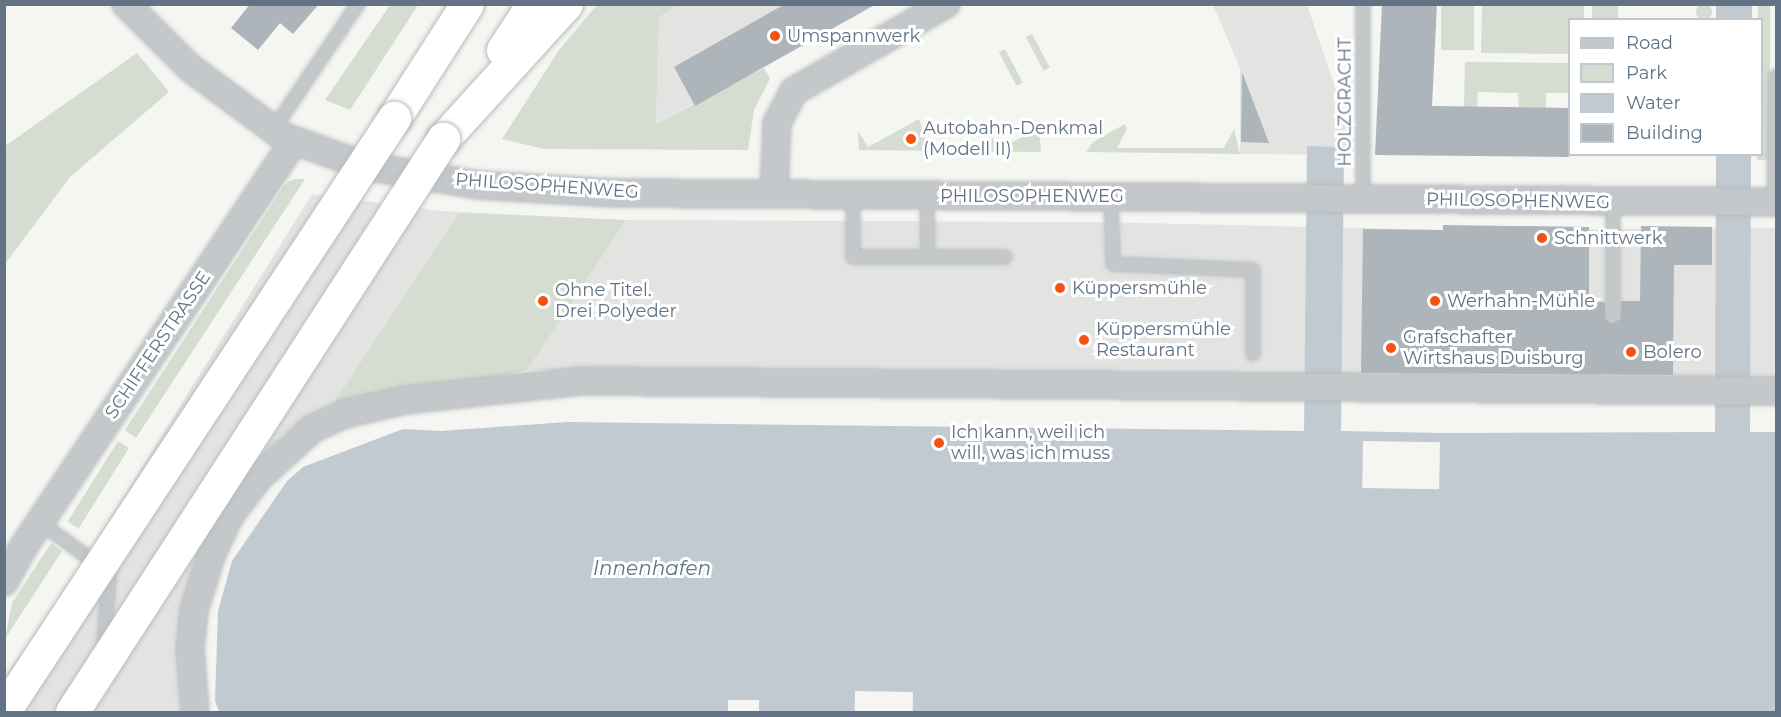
<!DOCTYPE html>
<html>
<head>
<meta charset="utf-8">
<style>
  body { margin:0 }
  #map { position:relative; width:1781px; height:717px; overflow:hidden; background:#f5f5f1; font-family:Montserrat,sans-serif }
  div>[style] { position:absolute }
  .built>* { inset:0; background:#e3e4e2 }
  .green>* { inset:0; background:#d5ddd1; transform-origin:0 0 }
  .round { border-radius:50% }
  .water>* { inset:0; background:#c0cad0; transform-origin:0 0 }
  .pier>* { inset:0; background:#f5f5f1; transform-origin:0 0 }
  .building>* { inset:0; background:#adb5bb }
  .roads { filter:drop-shadow(0 0 2px #b8bbbe) drop-shadow(0 0 2px #b8bbbe) }
  .lane>* { height:12px; margin:-6px; padding:0 6px; transform-origin:6px; border-radius:6px; background:#c4c8cb }
  .street>* { height:26px; margin:-13px; padding:0 13px; transform-origin:13px; border-radius:13px; background:#c4c8cb }
  .highway>* { height:33px; margin:-16.5px; padding:0 16.5px; transform-origin:16.5px; border-radius:16.5px; background:#fff }
  .bridges { filter:drop-shadow(0 0 2px #b8bbbe) drop-shadow(0 0 2px #b8bbbe) }
  .highway-bridge>* { height:33px; margin:-16.5px; padding:0 16.5px; transform-origin:16.5px; border-radius:16.5px; background:#fff }
  .dots>* { width:16px; height:16px; translate:-50% -50%; box-sizing:border-box; border:3px solid #fff; border-radius:50% }
  span { translate:-50% -50%; white-space:nowrap; text-align:center; line-height:1.15; -webkit-text-stroke:6px #fff; paint-order:stroke }
  .poi-label { font-size:18px; color:#617385 }
  .left { translate:0 -50%; text-align:left }
  .street-label { font-size:18px; color:#617385 }
  .water-label { font-size:20px; color:#5c7682; font-style:italic }
  .frame { position:absolute; inset:0; border:6px solid #617385; pointer-events:none }
  .legend { position:absolute; left:1568px; top:18px; width:195px; height:138px; box-sizing:border-box; background:#fff; border:2px solid #c0c7ce; margin:0; padding:8px 10px; list-style:none; font-size:18px; color:#617385 }
  .legend li { display:flex; align-items:center; gap:12px; height:30px }
  .legend b { width:30px; border:2px solid #c0c7ce }
</style>
</head>
<body>
<div id="map">
  <div class="built">
    <div style="clip-path:polygon(677px 5px,876px 5px,656px 124px,659px 16px)"></div>
    <div style="clip-path:polygon(1213px 5px,1307px 5px,1353px 139px,1353px 155px,1240px 154px,1240px 68px)"></div>
    <div style="clip-path:polygon(312px 194px,441px 211px,626px 220px,1098px 222px,1443px 230px,1776px 228px,1776px 379px,528px 370px,328px 412px,302px 421px,281px 436px,217px 508px,199px 550px,183px 608px,177px 652px,181px 712px,5px 712px,5px 678px,86px 557px)"></div>
  </div>
  <div class="green">
    <div class="round" style="left:1696px;top:4px;width:16px;height:16px"></div>
    <div style="clip-path:polygon(390px 5px,418px 5px,350px 110px,325px 100px)"></div>
    <div style="clip-path:polygon(597px 5px,677px 5px,659px 17px,656px 124px,764px 68px,770px 79px,754px 110px,748px 150px,544px 149px,502px 139px,559px 50px)"></div>
    <div style="left:1441px;top:5px;width:33px;height:45px"></div>
    <div style="clip-path:polygon(1482px 5px,1584px 5px,1584px 19px,1570px 20px,1569px 54px,1481px 53px)"></div>
    <div style="left:1592px;top:5px;width:26px;height:14px"></div>
    <div style="clip-path:polygon(1758px 5px,1770px 5px,1770px 160px,1757px 160px,1757px 155px,1762px 154px,1762px 20px,1758px 19px)"></div>
    <div style="left:1032px;top:34px;width:38px;height:7px;rotate:62deg"></div>
    <div style="left:1005px;top:49px;width:38px;height:7px;rotate:62deg"></div>
    <div style="clip-path:polygon(137px 53px,169px 92px,70px 177px,5px 264px,5px 146px)"></div>
    <div style="clip-path:polygon(1465px 62px,1569px 63px,1569px 93px,1546px 93px,1546px 108px,1519px 107px,1518px 93px,1478px 92px,1477px 107px,1464px 107px)"></div>
    <div style="clip-path:polygon(919px 119px,928px 146px,979px 146px,993px 138px,999px 149px,1039px 128px,1041px 152px,859px 150px,858px 131px,868px 147px)"></div>
    <div style="clip-path:polygon(1125px 124px,1127px 129px,1117px 148px,1224px 148px,1234px 129px,1240px 154px,1086px 152px,1093px 142px)"></div>
    <div style="clip-path:polygon(294px 179px,305px 179px,136px 438px,125px 430px,285px 184px)"></div>
    <div style="clip-path:polygon(459px 213px,626px 220px,527px 370px,328px 412px)"></div>
    <div style="left:118px;top:441px;width:13px;height:95px;rotate:32deg"></div>
    <div style="clip-path:polygon(51px 543px,62px 551px,5px 639px,12px 603px)"></div>
  </div>
  <div class="water">
    <div style="left:1716px;top:5px;width:36px;height:14px"></div>
    <div style="clip-path:polygon(1307px 146px,1344px 147px,1341px 431px,1442px 433px,1715px 432px,1716px 155px,1751px 155px,1750px 432px,1776px 432px,1776px 712px,219px 712px,215px 701px,218px 611px,232px 561px,287px 481px,303px 467px,403px 429px,441px 431px,567px 422px,1304px 431px)"></div>
  </div>
  <div class="pier">
    <div style="left:1363px;top:441px;width:77px;height:47px;rotate:1deg"></div>
    <div style="left:855px;top:691px;width:58px;height:21px;rotate:1deg"></div>
    <div style="left:728px;top:700px;width:31px;height:12px"></div>
  </div>
  <div class="building">
    <div style="clip-path:polygon(250px 4px,319px 4px,293px 34px,280px 23px,258px 50px,231px 28px)"></div>
    <div style="clip-path:polygon(785px 4px,876px 4px,695px 106px,674px 67px)"></div>
    <div style="clip-path:polygon(1382px 4px,1437px 4px,1432px 106px,1569px 108px,1569px 157px,1375px 155px)"></div>
    <div style="clip-path:polygon(1242px 72px,1269px 143px,1241px 142px)"></div>
    <div style="clip-path:polygon(1443px 225px,1589px 227px,1589px 302px,1605px 302px,1606px 319px,1612px 323px,1620px 319px,1621px 301px,1640px 301px,1641px 226px,1712px 227px,1712px 265px,1674px 265px,1673px 375px,1361px 373px,1363px 229px,1443px 230px)"></div>
  </div>
  <div class="roads">
    <div class="lane">
      <div style="left:273px;top:130px;width:152px;rotate:-56deg"></div>
      <div style="left:853px;top:195px;width:62px;rotate:90deg"></div>
      <div style="left:853px;top:257px;width:152px"></div>
      <div style="left:927px;top:195px;width:62px;rotate:89.1deg"></div>
      <div style="left:1111px;top:196px;width:68px;rotate:88.3deg"></div>
      <div style="left:1113px;top:264px;width:140px;rotate:2.5deg"></div>
      <div style="left:1253px;top:270px;width:84px;rotate:90deg"></div>
      <div style="left:1363px;top:199px;width:195px;rotate:-90deg"></div>
      <div style="left:1774px;top:202px;width:126px;rotate:-89.1deg"></div>
      <div style="left:1613px;top:315px;width:113px;rotate:-90deg"></div>
      <div style="left:41px;top:523px;width:84px;rotate:36.3deg"></div>
      <div style="left:109px;top:573px;width:73px;rotate:93.9deg"></div>
    </div>
    <div class="street">
      <div style="left:126px;top:4px;width:89px;rotate:45deg"></div>
      <div style="left:189px;top:67px;width:116px;rotate:36.6deg"></div>
      <div style="left:282px;top:136px;width:88px;rotate:19.9deg"></div>
      <div style="left:365px;top:166px;width:115px;rotate:9.5deg"></div>
      <div style="left:478px;top:185px;width:135px;rotate:3.4deg"></div>
      <div style="left:613px;top:193px;width:1163px;rotate:0.44deg"></div>
      <div style="left:774px;top:193px;width:70px;rotate:-87.5deg"></div>
      <div style="left:777px;top:123px;width:36px;rotate:-62deg"></div>
      <div style="left:794px;top:91px;width:175px;rotate:-29.8deg"></div>
      <div style="left:4px;top:582px;width:38px;rotate:-61deg"></div>
      <div style="left:22px;top:549px;width:490px;rotate:-56.3deg"></div>
      <div style="left:195px;top:712px;width:63px;rotate:-94.5deg"></div>
      <div style="left:190px;top:649px;width:39px;rotate:-84deg"></div>
      <div style="left:194px;top:610px;width:60px;rotate:-72.5deg"></div>
      <div style="left:212px;top:553px;width:42px;rotate:-64.7deg"></div>
      <div style="left:230px;top:515px;width:48px;rotate:-52.7deg"></div>
      <div style="left:259px;top:477px;width:72px;rotate:-42.2deg"></div>
      <div style="left:312px;top:429px;width:35px;rotate:-25deg"></div>
      <div style="left:344px;top:414px;width:64px;rotate:-12.7deg"></div>
      <div style="left:406px;top:400px;width:176px;rotate:-6.2deg"></div>
      <div style="left:581px;top:381px;width:1195px;rotate:0.48deg"></div>
    </div>
    <div class="highway">
      <div style="left:503px;top:50px;width:55px;rotate:-56.9deg"></div>
      <div style="left:394px;top:118px;width:135px;rotate:-57.4deg"></div>
      <div style="left:443px;top:139px;width:183px;rotate:-47.7deg"></div>
    </div>
  </div>
  <div class="bridges">
    <div class="highway-bridge">
      <div style="left:4px;top:711px;width:710px;rotate:-56.67deg"></div>
      <div style="left:72px;top:712px;width:683px;rotate:-57.08deg"></div>
    </div>
  </div>
  <div class="dots">
    <div style="left:775px;top:36px;background:#f35213"></div>
    <div style="left:911px;top:139px;background:#f35213"></div>
    <div style="left:1542px;top:238px;background:#f35213"></div>
    <div style="left:1060px;top:288px;background:#f35213"></div>
    <div style="left:543px;top:301px;background:#f35213"></div>
    <div style="left:1435px;top:301px;background:#f35213"></div>
    <div style="left:1084px;top:340px;background:#f35213"></div>
    <div style="left:1391px;top:348px;background:#f35213"></div>
    <div style="left:1631px;top:352px;background:#f35213"></div>
    <div style="left:939px;top:443px;background:#f35213"></div>
  </div>
  <div class="poi-label">
    <span class="left" style="left:787px;top:36px">Umspannwerk</span>
    <span class="left" style="left:923px;top:139px">Autobahn-Denkmal<br>(Modell II)</span>
    <span class="left" style="left:1554px;top:238px">Schnittwerk</span>
    <span class="left" style="left:1072px;top:288px">Küppersmühle</span>
    <span class="left" style="left:555px;top:301px">Ohne Titel.<br>Drei Polyeder</span>
    <span class="left" style="left:1447px;top:301px">Werhahn-Mühle</span>
    <span class="left" style="left:1096px;top:340px">Küppersmühle<br>Restaurant</span>
    <span class="left" style="left:1403px;top:348px">Grafschafter<br>Wirtshaus Duisburg</span>
    <span class="left" style="left:1643px;top:352px">Bolero</span>
    <span class="left" style="left:951px;top:443px">Ich kann, weil ich<br>will, was ich muss</span>
  </div>
  <div class="street-label">
    <span style="left:1345px;top:102px;rotate:-90deg">HOLZGRACHT</span>
    <span style="left:547px;top:186px;rotate:4deg">PHILOSOPHENWEG</span>
    <span style="left:1032px;top:196px">PHILOSOPHENWEG</span>
    <span style="left:1518px;top:201px;rotate:1deg">PHILOSOPHENWEG</span>
    <span style="left:158px;top:345px;rotate:-56deg">SCHIFFERSTRASSE</span>
  </div>
  <div class="water-label">
    <span style="left:652px;top:568px">Innenhafen</span>
  </div>
  <div class="frame"></div>
  <ul class="legend">
  <li><b style="height:8px;background:#c4c8cb"></b>Road</li>
  <li><b style="height:16px;background:#d5ddd1"></b>Park</li>
  <li><b style="height:16px;background:#c0cad0"></b>Water</li>
  <li><b style="height:16px;background:#adb5bb"></b>Building</li>
  </ul>
</div>
</body>
</html>
